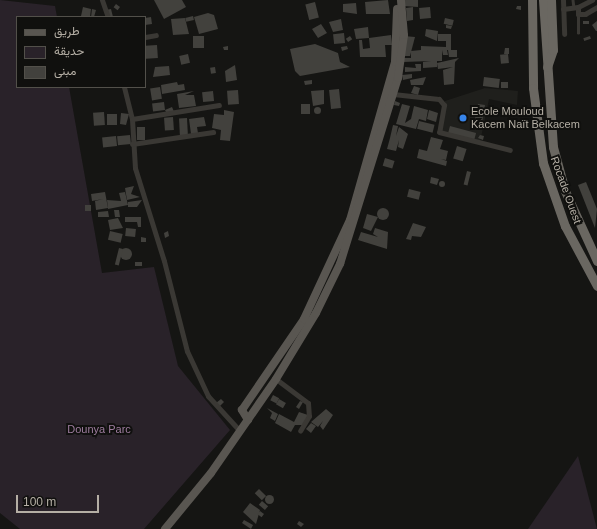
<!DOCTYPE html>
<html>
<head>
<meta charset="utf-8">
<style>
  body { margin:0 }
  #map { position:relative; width:597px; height:529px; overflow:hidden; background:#151513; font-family:Arial,Vazirmatn,sans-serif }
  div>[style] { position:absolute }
  .built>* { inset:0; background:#1f1f1c }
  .green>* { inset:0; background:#292229 }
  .building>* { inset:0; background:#42413d; transform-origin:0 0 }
  .round { border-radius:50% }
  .lane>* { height:2.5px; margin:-1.25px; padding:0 1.25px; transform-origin:1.25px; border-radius:1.25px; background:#3a3834 }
  .street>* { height:5px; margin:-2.5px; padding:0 2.5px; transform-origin:2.5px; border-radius:2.5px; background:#3a3834 }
  .primary>* { height:8px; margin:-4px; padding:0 4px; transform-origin:4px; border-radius:4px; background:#595651 }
  .highway>* { height:9px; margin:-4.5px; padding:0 4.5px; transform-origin:4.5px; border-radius:4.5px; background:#6a6761 }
  .dots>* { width:11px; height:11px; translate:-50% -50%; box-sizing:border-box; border:2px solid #10100e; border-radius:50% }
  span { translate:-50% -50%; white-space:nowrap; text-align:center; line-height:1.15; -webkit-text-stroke:4px #10100e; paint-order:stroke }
  .poi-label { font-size:11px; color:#b5afa5 }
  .left { translate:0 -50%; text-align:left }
  .street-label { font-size:11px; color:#b5afa5 }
  .park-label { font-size:11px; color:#9e7d9f }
  .legend { position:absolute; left:16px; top:16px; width:130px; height:72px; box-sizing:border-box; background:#10100e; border:1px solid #52504a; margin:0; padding:5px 7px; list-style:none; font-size:12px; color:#b5afa5 }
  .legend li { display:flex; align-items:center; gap:8px; height:20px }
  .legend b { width:20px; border:1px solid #52504a }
  .scale { position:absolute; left:16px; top:495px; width:83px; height:18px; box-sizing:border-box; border:2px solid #b5afa5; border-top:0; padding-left:5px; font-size:12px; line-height:14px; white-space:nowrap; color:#b5afa5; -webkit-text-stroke:3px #10100e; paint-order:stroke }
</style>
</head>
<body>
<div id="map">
  <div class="built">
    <div style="clip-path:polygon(485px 88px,518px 91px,517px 105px,489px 99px,480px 142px,438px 131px,445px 101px)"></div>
  </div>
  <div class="green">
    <div style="clip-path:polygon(0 0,55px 6px,57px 17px,17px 17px,17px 87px,69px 87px,102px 273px,154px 267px,178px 366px,230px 430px,144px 529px,20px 529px,0 513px)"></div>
    <div style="clip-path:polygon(578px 456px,597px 529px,528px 529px)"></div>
  </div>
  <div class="building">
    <div style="clip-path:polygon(154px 0,182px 0,186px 7px,164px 19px)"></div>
    <div style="clip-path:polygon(388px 0,390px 14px,366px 14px,365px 2px)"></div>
    <div style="clip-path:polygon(404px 0,418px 0,418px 7px,403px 6px)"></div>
    <div style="left:315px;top:2px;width:16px;height:10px;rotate:76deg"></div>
    <div style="clip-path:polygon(356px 3px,357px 14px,343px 12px,343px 4px)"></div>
    <div style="left:116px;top:4px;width:5px;height:4px;rotate:37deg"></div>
    <div style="clip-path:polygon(517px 6px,521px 6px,521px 10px,516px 9px)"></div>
    <div style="clip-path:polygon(83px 7px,91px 9px,90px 17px,81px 16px)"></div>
    <div style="clip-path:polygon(413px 7px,413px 20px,407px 21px,406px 8px)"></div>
    <div style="left:430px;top:7px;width:11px;height:11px;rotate:85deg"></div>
    <div style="clip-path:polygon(92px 9px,96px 10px,94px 17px,91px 17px)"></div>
    <div style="clip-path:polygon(111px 9px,113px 17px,108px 17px,106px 10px)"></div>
    <div style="clip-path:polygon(208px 13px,214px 15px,218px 29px,199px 34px,194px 17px)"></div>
    <div style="left:193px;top:16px;width:4px;height:8px;rotate:76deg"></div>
    <div style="clip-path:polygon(151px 17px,152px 24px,145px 25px,145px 18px)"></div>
    <div style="clip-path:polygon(185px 18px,189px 34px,173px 35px,171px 19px)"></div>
    <div style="left:445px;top:18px;width:9px;height:6px;rotate:13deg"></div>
    <div style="clip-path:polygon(341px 19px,343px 30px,333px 32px,329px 22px)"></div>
    <div style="left:583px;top:21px;width:6px;height:3px"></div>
    <div style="clip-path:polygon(597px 21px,597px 31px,596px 31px,592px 25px)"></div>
    <div style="clip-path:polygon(321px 24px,327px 33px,318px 38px,312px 29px)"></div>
    <div style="clip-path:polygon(446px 25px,452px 26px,451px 29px,446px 28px)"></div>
    <div style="clip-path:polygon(368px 27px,369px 38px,356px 39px,354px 29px)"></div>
    <div style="clip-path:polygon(426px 29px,438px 31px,437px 41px,425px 36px)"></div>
    <div style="left:344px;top:33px;width:10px;height:11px;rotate:84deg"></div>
    <div style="clip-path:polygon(438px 34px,451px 34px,451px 50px,457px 50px,457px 57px,449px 57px,448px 50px,442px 50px,442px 61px,437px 61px,437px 63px,459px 58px,455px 62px,454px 84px,444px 85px,443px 70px,453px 67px,438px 69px,437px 63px,437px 67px,423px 68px,423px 62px,431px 61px,403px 62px,403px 58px,411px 58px,411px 51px,421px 50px,421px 46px,446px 47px,446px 41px,438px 41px)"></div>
    <div style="clip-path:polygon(391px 35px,392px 45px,385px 45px,386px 57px,360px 57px,359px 40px,362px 40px,363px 49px,370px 48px,369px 38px)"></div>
    <div style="left:204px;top:36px;width:12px;height:11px;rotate:90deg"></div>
    <div style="left:350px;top:36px;width:4px;height:5px;rotate:56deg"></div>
    <div style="clip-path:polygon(404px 36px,415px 37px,410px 56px,403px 56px)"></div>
    <div style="left:590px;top:36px;width:3px;height:7px;rotate:72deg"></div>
    <div style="clip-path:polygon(315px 44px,338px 53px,340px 62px,350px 67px,300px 76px,295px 71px,290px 49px)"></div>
    <div style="left:157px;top:45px;width:13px;height:12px;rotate:86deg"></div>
    <div style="clip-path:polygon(228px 46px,228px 50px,224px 50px,223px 47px)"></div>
    <div style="clip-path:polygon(347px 46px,348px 49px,342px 51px,341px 47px)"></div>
    <div style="clip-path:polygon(505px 48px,509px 48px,509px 54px,504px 54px)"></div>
    <div style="clip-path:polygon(442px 50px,447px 50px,448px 55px,443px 55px)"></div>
    <div style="left:188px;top:54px;width:9px;height:9px;rotate:77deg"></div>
    <div style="left:508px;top:54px;width:9px;height:8px;rotate:84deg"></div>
    <div style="clip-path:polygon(415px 64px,421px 64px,421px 71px,405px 72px,405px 67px,416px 68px)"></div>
    <div style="clip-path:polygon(235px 65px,237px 80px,226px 82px,225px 71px)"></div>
    <div style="clip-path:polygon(169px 66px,170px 75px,153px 77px,155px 67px)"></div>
    <div style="left:215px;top:67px;width:6px;height:5px;rotate:81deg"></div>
    <div style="clip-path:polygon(412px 74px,412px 78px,403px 80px,402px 75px)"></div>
    <div style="clip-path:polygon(426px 77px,423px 85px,411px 85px,410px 80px)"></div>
    <div style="left:484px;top:77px;width:16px;height:9px;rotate:7deg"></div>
    <div style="clip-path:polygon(312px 80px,312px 84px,305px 85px,304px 81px)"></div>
    <div style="clip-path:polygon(177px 82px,178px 85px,184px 84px,185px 90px,162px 94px,161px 85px)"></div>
    <div style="left:501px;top:82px;width:7px;height:6px"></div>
    <div style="clip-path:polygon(414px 86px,420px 88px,418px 95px,411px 93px)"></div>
    <div style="left:160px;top:87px;width:12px;height:10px;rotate:81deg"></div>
    <div style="left:339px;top:89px;width:19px;height:10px;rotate:84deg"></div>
    <div style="left:238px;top:90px;width:14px;height:11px;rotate:86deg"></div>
    <div style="clip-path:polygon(324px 90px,324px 104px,313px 106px,311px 91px)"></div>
    <div style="clip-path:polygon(194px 91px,185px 95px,194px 95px,196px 106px,179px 108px,177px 94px)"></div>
    <div style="left:213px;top:91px;width:10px;height:11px;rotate:84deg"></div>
    <div style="clip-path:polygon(395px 101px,400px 103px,399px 106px,394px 105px)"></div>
    <div style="left:164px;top:102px;width:8px;height:12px;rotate:83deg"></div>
    <div style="left:310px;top:104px;width:10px;height:9px;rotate:90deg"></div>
    <div style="clip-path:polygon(402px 104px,410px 106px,405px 123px,411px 119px,414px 106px,428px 110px,426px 121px,419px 119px,416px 129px,396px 124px)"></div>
    <div style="clip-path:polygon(478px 104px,485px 105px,481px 129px,473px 128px)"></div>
    <div class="round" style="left:313.5px;top:106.5px;width:7px;height:7px"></div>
    <div style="clip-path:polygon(172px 107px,175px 114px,168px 116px,165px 110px)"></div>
    <div style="clip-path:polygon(224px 110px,234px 112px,230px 141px,220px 140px,221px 130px,212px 128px,214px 114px,224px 115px)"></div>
    <div style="clip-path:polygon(429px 110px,438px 113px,436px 122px,427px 119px)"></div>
    <div style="left:104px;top:112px;width:13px;height:11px;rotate:86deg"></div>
    <div style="clip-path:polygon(121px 113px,129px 114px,126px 125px,120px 124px)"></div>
    <div style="left:107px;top:114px;width:10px;height:11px"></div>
    <div style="left:173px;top:117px;width:13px;height:9px;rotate:86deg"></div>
    <div style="clip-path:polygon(204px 117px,206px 126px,197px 127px,198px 133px,191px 134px,189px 119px)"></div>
    <div style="left:187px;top:118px;width:17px;height:8px;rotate:87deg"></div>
    <div style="left:419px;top:121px;width:16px;height:8px;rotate:14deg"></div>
    <div style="clip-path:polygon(393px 125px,398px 126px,396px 136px,399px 127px,408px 134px,403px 149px,398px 147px,399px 140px,396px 151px,387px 149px,390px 138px,396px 139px,390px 138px)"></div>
    <div style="left:450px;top:126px;width:27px;height:7px;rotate:15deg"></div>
    <div style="left:137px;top:127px;width:8px;height:13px"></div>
    <div style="left:130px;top:135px;width:9px;height:13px;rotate:84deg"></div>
    <div style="clip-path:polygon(480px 135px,484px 136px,483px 140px,478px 138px)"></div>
    <div style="left:116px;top:136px;width:10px;height:14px;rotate:84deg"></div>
    <div style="clip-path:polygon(431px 137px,443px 140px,440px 149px,448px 151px,446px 160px,441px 159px,447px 161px,446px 166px,417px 158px,419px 149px,427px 151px)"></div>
    <div style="left:457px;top:146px;width:10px;height:13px;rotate:17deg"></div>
    <div style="left:385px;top:158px;width:10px;height:8px;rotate:17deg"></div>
    <div style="left:467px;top:171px;width:4px;height:14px;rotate:14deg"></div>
    <div style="clip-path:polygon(431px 177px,439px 179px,437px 185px,430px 183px)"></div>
    <div class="round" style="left:439px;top:181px;width:6px;height:6px"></div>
    <div style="clip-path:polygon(586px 182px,597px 209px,595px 228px,578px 185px)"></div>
    <div style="clip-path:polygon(134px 186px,131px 194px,140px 197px,127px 200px,125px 188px)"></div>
    <div style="left:409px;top:189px;width:12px;height:8px;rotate:14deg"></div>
    <div style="clip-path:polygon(105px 192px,108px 208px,96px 210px,95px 201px,103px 199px,92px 201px,91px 194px)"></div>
    <div style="clip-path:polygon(125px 192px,128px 205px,108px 209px,107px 200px,121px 201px,119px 193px)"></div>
    <div style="clip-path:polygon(142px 200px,137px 207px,128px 207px,128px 202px)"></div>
    <div style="left:85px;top:205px;width:6px;height:6px"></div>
    <div class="round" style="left:377px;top:208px;width:12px;height:12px"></div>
    <div style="clip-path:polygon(114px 210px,119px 210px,120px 217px,115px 217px)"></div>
    <div style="clip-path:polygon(108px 211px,109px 217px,98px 217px,98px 212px)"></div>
    <div style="clip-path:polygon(367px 214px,378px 217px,371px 231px,363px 228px)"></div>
    <div style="clip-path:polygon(125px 217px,141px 217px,141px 227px,138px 227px,137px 222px,125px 222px)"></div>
    <div style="clip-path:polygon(118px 218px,123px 228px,110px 230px,108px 220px)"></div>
    <div style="clip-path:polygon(413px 223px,426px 227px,421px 237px,412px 236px,411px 240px,406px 239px)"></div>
    <div style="left:126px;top:228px;width:10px;height:8px;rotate:6deg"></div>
    <div style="clip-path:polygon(375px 228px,388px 232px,387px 249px,358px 240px,361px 232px,378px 237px,373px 234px)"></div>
    <div style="left:110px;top:231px;width:13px;height:9px;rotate:13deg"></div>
    <div style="clip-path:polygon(168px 231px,169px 236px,165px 238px,164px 233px)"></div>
    <div style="clip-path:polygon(141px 237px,146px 238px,146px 242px,141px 242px)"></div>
    <div class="round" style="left:120px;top:248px;width:12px;height:12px"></div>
    <div style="left:119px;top:248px;width:4px;height:17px;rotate:14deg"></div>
    <div style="left:135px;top:262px;width:7px;height:4px"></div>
    <div style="left:273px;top:395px;width:7px;height:6px;rotate:27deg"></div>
    <div style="clip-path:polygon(221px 399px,224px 402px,219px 407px,216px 403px)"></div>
    <div style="left:279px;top:399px;width:8px;height:6px;rotate:30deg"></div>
    <div style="clip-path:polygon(300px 401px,303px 402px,299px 409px,296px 407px)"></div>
    <div style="clip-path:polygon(267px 408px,278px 414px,275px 421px,270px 418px,272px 413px)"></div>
    <div style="clip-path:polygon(326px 409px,333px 415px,323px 430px,320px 426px,323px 421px,318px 427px,311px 422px)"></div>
    <div style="clip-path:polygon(299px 412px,308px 415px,303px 425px,295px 425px,291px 432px,275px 423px,279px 414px,294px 422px)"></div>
    <div style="clip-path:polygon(311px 423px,316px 426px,311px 433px,306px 429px)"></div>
    <div style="left:259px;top:489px;width:10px;height:6px;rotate:45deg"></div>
    <div class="round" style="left:264.5px;top:494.5px;width:9px;height:9px"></div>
    <div style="left:262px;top:501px;width:8px;height:5px;rotate:40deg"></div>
    <div style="clip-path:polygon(250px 503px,260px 510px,256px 524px,243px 512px)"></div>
    <div style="left:260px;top:511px;width:5px;height:4px;rotate:37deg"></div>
    <div style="clip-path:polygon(244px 520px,253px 525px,251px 529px,242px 523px)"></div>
    <div style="clip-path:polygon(299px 521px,304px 524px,301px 527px,297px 524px)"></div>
  </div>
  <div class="lane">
    <div style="left:573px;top:0;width:8px;rotate:83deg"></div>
    <div style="left:578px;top:33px;width:19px;rotate:-90deg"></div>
  </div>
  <div class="street">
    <div style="left:102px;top:0;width:18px;rotate:71deg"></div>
    <div style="left:563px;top:0;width:34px;rotate:88deg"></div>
    <div style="left:578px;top:7px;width:7px;rotate:90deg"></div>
    <div style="left:578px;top:14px;width:7px"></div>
    <div style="left:585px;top:14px;width:14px;rotate:-30deg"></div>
    <div style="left:563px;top:9px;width:15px;rotate:-8deg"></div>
    <div style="left:578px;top:7px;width:16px;rotate:-27deg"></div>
    <div style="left:145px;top:37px;width:11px;rotate:-10deg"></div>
    <div style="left:124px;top:87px;width:33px;rotate:76deg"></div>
    <div style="left:132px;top:119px;width:49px;rotate:86.5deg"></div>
    <div style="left:135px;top:168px;width:97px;rotate:72.7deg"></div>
    <div style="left:164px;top:261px;width:93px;rotate:75.7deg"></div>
    <div style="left:187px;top:351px;width:50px;rotate:65deg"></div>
    <div style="left:208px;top:396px;width:47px;rotate:47.6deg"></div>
    <div style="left:393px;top:94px;width:46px;rotate:6.2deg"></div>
    <div style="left:439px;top:99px;width:8px;rotate:50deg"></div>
    <div style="left:444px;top:105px;width:27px;rotate:100deg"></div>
    <div style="left:439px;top:132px;width:73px;rotate:14.2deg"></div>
    <div style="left:132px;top:119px;width:88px;rotate:-9.1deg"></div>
    <div style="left:132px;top:144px;width:82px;rotate:-8.4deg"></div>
    <div style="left:276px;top:379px;width:40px;rotate:37deg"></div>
    <div style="left:308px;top:403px;width:13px;rotate:86deg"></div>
    <div style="left:309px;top:416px;width:17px;rotate:121deg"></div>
  </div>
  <div class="primary">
    <div style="left:248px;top:420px;width:12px;rotate:-121deg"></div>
    <div style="left:242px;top:410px;width:110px;rotate:-55.7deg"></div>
    <div style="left:304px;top:319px;width:109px;rotate:-65.1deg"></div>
    <div style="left:350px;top:220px;width:164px;rotate:-74.1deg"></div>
    <div style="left:395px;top:62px;width:53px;rotate:-87.8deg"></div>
    <div style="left:165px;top:529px;width:72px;rotate:-50.6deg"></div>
    <div style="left:211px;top:473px;width:114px;rotate:-55.3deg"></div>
    <div style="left:276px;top:379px;width:77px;rotate:-58.8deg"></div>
    <div style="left:316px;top:313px;width:55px;rotate:-63.9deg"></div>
    <div style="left:340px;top:264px;width:195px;rotate:-72.7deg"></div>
    <div style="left:398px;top:78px;width:43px;rotate:-82.1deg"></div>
    <div style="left:404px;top:35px;width:35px;rotate:-95deg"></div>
  </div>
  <div class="highway">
    <div style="left:532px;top:0;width:88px;rotate:89.3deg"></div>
    <div style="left:533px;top:88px;width:76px;rotate:82.4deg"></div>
    <div style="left:543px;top:163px;width:67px;rotate:70.8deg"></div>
    <div style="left:565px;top:226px;width:68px;rotate:61.9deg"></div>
    <div style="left:543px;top:0;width:147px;rotate:86.1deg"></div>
    <div style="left:553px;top:147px;width:46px;rotate:74.7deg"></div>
    <div style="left:565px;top:191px;width:77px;rotate:65.4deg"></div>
    <div style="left:547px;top:67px;width:18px;rotate:-71deg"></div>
    <div style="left:553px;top:50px;width:50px;rotate:-92.3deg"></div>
  </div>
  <div class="dots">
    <div style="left:463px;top:118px;background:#3784e9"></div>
  </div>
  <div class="poi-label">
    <span class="left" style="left:471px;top:118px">Ecole Mouloud<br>Kacem Naït Belkacem</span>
  </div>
  <div class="street-label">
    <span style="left:566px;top:190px;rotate:70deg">Rocade Ouest</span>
  </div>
  <div class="park-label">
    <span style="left:99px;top:429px">Dounya Parc</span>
  </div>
  <ul class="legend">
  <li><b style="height:5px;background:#595651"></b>طريق</li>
  <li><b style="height:11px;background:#292229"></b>حديقة</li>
  <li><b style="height:11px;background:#42413d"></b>مبنى</li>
  </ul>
  <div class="scale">100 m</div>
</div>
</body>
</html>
